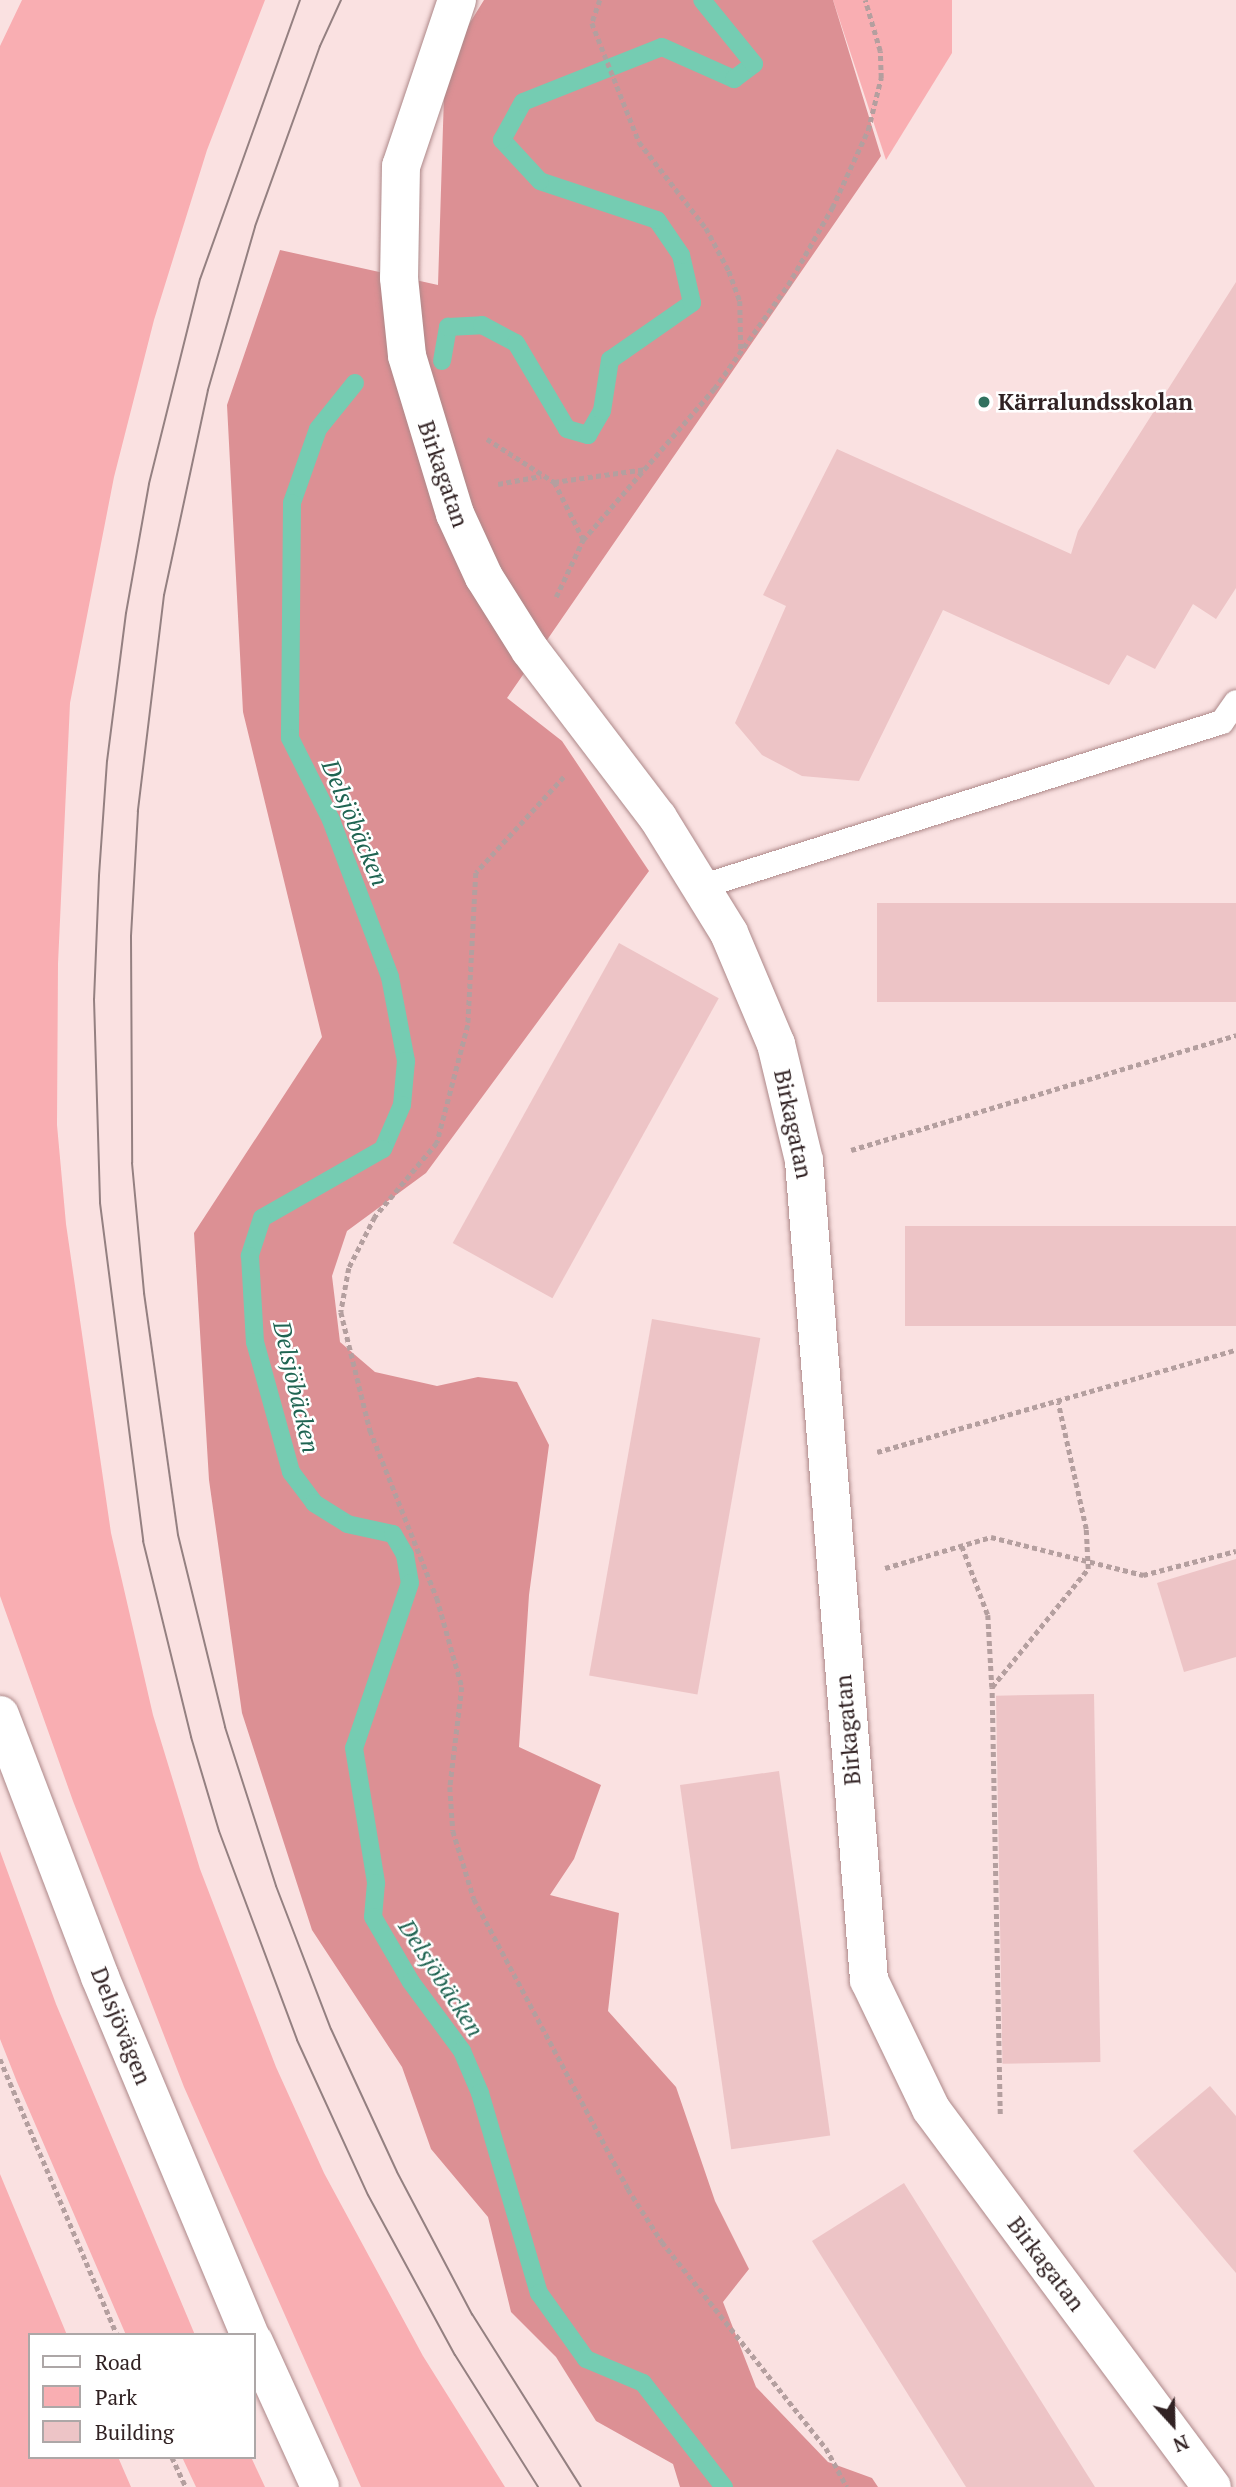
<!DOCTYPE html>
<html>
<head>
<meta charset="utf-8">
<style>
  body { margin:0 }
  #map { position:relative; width:1236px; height:2487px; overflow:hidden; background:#fae1e1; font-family:"PT Serif",serif }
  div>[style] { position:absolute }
  .green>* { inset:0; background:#f9aeb2 }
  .forest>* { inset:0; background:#dc9094 }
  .stream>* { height:18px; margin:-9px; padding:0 9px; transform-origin:9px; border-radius:9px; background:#75ccb2 }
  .building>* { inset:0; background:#edc4c6; transform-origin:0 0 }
  .path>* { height:4.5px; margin-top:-2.25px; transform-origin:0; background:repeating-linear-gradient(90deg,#b49f9f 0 5px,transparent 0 8.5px) }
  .roads { filter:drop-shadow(0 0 2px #ad8889) drop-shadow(0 0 2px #ad8889) }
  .lane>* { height:24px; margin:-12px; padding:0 12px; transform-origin:12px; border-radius:12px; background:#fff }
  .street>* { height:38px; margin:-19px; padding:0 19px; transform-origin:19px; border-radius:19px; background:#fff }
  .secondary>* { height:38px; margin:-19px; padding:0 19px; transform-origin:19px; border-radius:19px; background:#fff }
  .tram>* { height:2px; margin:-1px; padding:0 1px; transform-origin:1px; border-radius:1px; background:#948081 }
  .dots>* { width:19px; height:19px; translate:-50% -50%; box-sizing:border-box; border:4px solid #fff; border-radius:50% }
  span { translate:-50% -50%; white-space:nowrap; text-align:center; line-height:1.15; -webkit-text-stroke:5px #fff; paint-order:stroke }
  .poi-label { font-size:23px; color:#312223; font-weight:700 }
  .left { translate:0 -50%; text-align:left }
  .street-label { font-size:23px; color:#312223 }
  .water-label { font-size:24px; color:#1f6452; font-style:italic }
  .legend { position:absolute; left:28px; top:2333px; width:228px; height:126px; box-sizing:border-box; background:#fff; border:2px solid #ada7a7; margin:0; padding:9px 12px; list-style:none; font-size:21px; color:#312223 }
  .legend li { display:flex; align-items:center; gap:14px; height:35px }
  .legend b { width:35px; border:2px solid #ada7a7 }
  .north { position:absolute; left:1138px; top:2389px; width:70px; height:70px; -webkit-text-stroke:5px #fff; paint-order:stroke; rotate:158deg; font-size:19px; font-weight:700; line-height:28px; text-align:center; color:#312223 }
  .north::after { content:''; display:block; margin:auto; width:24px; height:32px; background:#312223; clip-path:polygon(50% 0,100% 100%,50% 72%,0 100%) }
</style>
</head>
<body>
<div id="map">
  <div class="green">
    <div style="clip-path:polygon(22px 0,265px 0,207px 150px,154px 320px,114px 477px,70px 703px,58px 964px,57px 1125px,66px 1224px,111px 1533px,153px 1715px,200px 1869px,276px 2067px,324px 2173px,423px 2356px,505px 2487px,361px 2487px,184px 2087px,73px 1801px,0 1596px,0 46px)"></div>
    <div style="clip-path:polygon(833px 0,952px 0,952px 53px,886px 160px)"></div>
    <div style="clip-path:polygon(0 1851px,56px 2004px,195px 2335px,126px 2335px,17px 2082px,0 2039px)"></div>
    <div style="clip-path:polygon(0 2174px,67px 2335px,30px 2335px,30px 2457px,118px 2457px,131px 2487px,0 2487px)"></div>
    <div style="clip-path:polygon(182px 2457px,251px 2457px,265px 2487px,196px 2487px)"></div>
  </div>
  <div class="forest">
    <div style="clip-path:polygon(484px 0,833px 0,881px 156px,507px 698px,562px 741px,649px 871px,426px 1173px,347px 1231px,332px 1276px,340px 1342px,375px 1372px,437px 1386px,478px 1377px,517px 1382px,549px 1445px,529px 1595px,519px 1747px,601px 1785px,574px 1859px,550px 1895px,619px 1913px,608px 2011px,676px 2087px,715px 2201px,749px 2269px,723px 2302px,756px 2387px,828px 2462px,872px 2478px,878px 2487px,680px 2487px,673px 2464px,596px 2421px,556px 2357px,511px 2312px,488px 2217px,431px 2149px,402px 2067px,312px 1930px,242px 1713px,209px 1480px,194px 1233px,322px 1037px,243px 712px,227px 405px,280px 250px,438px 285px,445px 63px)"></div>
  </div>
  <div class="stream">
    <div style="left:442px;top:361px;width:35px;rotate:-80deg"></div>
    <div style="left:448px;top:327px;width:34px;rotate:-3deg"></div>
    <div style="left:482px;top:325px;width:38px;rotate:28deg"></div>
    <div style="left:516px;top:343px;width:100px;rotate:59.3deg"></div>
    <div style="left:567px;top:429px;width:22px;rotate:16deg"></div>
    <div style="left:588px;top:435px;width:28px;rotate:-60deg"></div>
    <div style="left:602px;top:411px;width:52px;rotate:-81.1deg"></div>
    <div style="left:610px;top:360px;width:100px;rotate:-34.8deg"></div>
    <div style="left:692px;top:303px;width:49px;rotate:-102.9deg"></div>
    <div style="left:681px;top:255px;width:42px;rotate:-124.4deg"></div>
    <div style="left:657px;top:220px;width:123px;rotate:-161.6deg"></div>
    <div style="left:540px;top:181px;width:56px;rotate:-132.8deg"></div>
    <div style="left:502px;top:140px;width:43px;rotate:-61.1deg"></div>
    <div style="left:523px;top:102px;width:149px;rotate:-21.6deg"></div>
    <div style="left:662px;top:47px;width:79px;rotate:24deg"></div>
    <div style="left:734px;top:79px;width:25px;rotate:-37deg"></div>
    <div style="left:754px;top:64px;width:82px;rotate:-129.1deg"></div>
    <div style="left:355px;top:383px;width:59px;rotate:128.8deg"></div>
    <div style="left:318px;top:429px;width:78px;rotate:109.4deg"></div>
    <div style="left:292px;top:503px;width:235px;rotate:90.5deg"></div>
    <div style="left:290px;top:738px;width:92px;rotate:63.4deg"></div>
    <div style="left:331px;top:820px;width:168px;rotate:69.4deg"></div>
    <div style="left:390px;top:977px;width:86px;rotate:79.2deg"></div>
    <div style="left:406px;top:1061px;width:44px;rotate:95.2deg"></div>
    <div style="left:402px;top:1105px;width:48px;rotate:113.4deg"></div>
    <div style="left:383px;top:1149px;width:139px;rotate:150.3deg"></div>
    <div style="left:262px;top:1218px;width:40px;rotate:108deg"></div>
    <div style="left:250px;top:1256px;width:86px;rotate:86.7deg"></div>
    <div style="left:255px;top:1342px;width:135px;rotate:74.5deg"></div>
    <div style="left:291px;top:1472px;width:39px;rotate:53deg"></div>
    <div style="left:314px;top:1503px;width:39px;rotate:32deg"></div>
    <div style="left:347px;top:1524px;width:47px;rotate:12.3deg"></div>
    <div style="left:393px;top:1534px;width:24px;rotate:60deg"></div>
    <div style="left:405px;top:1555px;width:28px;rotate:80deg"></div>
    <div style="left:410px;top:1583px;width:174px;rotate:108.7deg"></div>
    <div style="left:354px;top:1748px;width:137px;rotate:80.7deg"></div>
    <div style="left:376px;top:1883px;width:34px;rotate:95deg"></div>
    <div style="left:373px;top:1917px;width:75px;rotate:59.7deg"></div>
    <div style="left:411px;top:1982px;width:86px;rotate:53.5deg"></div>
    <div style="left:462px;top:2051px;width:46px;rotate:66.8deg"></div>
    <div style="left:480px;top:2093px;width:209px;rotate:73.6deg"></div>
    <div style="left:539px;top:2293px;width:81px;rotate:54.5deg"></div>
    <div style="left:586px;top:2359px;width:62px;rotate:22.8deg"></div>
    <div style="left:643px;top:2383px;width:132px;rotate:52.1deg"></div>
  </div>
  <div class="building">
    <div style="clip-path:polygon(1236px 282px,1236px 588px,1216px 619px,1193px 604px,1155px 669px,1127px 655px,1109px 685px,943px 610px,859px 781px,802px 776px,762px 755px,735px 723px,786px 606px,763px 595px,837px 449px,1071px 554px,1078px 531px)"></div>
    <div style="left:1236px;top:903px;width:99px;height:359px;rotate:90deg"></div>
    <div style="left:619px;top:943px;width:114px;height:343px;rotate:29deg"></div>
    <div style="left:1236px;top:1226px;width:100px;height:331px;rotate:90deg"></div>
    <div style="left:652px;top:1319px;width:110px;height:362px;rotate:10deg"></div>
    <div style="clip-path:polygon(1236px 1559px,1236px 1657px,1184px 1672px,1157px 1583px)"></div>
    <div style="left:1094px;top:1694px;width:368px;height:98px;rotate:89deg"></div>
    <div style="left:779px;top:1771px;width:368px;height:100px;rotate:82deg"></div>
    <div style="clip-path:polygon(1210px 2086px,1236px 2116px,1236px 2273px,1133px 2151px)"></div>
    <div style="clip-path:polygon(904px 2183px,1095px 2487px,966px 2487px,812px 2241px)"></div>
  </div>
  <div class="path">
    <div style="left:600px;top:0;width:24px;rotate:109deg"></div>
    <div style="left:592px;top:23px;width:128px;rotate:68.4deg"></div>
    <div style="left:639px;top:142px;width:109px;rotate:52.1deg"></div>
    <div style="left:706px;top:228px;width:49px;rotate:61.9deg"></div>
    <div style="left:729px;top:271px;width:32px;rotate:70deg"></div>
    <div style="left:740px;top:301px;width:51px;rotate:88.9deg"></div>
    <div style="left:487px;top:439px;width:80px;rotate:32.7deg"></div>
    <div style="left:498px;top:484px;width:44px;rotate:-10.5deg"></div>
    <div style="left:583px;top:540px;width:65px;rotate:-116.6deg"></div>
    <div style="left:554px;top:482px;width:93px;rotate:-8deg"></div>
    <div style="left:556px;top:597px;width:63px;rotate:-64.7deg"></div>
    <div style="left:583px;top:540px;width:200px;rotate:-49.1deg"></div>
    <div style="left:714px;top:389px;width:128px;rotate:-54.6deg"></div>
    <div style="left:788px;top:285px;width:89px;rotate:-60.3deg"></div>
    <div style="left:832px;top:208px;width:86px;rotate:-65.2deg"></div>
    <div style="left:868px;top:130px;width:54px;rotate:-76deg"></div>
    <div style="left:881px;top:78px;width:27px;rotate:-92deg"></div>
    <div style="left:880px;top:51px;width:53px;rotate:-106.4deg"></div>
    <div style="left:564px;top:777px;width:130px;rotate:132.5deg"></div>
    <div style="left:476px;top:873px;width:152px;rotate:93deg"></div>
    <div style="left:468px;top:1025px;width:122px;rotate:104.7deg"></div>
    <div style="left:437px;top:1143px;width:97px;rotate:130deg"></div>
    <div style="left:375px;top:1217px;width:57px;rotate:117deg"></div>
    <div style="left:349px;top:1268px;width:45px;rotate:100.3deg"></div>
    <div style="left:341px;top:1312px;width:122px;rotate:76.2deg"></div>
    <div style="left:370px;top:1430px;width:181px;rotate:68.3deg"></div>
    <div style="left:437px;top:1598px;width:92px;rotate:74.3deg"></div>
    <div style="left:462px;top:1687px;width:101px;rotate:96.8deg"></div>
    <div style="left:450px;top:1787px;width:44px;rotate:86.1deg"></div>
    <div style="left:453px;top:1831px;width:71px;rotate:72.8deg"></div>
    <div style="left:474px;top:1899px;width:328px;rotate:62deg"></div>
    <div style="left:628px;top:2189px;width:63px;rotate:57.3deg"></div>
    <div style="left:662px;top:2242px;width:263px;rotate:51.5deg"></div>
    <div style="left:826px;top:2448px;width:44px;rotate:61.7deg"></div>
    <div style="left:851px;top:1150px;width:402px;rotate:-16.6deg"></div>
    <div style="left:877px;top:1452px;width:373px;rotate:-15.9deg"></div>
    <div style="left:962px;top:1546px;width:74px;rotate:69.4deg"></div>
    <div style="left:988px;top:1615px;width:72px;rotate:86.8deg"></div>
    <div style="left:885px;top:1568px;width:110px;rotate:-16.3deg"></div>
    <div style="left:991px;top:1537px;width:157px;rotate:14deg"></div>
    <div style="left:1143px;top:1575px;width:96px;rotate:-14.5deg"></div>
    <div style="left:0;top:2059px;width:300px;rotate:67deg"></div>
    <div style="left:1000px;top:2114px;width:427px;rotate:-91.1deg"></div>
    <div style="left:992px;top:1687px;width:152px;rotate:-50.9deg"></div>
    <div style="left:1088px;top:1569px;width:40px;rotate:-92.9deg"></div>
    <div style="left:1086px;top:1529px;width:129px;rotate:-102.5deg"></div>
    <div style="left:172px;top:2457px;width:33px;rotate:65deg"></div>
  </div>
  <div class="roads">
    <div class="lane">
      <div style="left:700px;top:887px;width:547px;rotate:-17.54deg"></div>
      <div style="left:1222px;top:722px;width:24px;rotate:-55deg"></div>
    </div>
    <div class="street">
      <div style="left:457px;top:0;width:175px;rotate:108.6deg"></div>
      <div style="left:401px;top:166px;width:112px;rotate:91deg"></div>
      <div style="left:399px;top:278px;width:78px;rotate:84.1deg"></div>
      <div style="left:407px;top:356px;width:165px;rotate:73.1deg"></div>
      <div style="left:455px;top:514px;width:69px;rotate:65.3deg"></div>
      <div style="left:484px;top:577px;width:86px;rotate:57.8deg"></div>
      <div style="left:530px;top:650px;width:211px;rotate:52.7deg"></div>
      <div style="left:658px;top:818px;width:135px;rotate:58.3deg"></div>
      <div style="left:729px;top:933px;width:121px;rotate:67.1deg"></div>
      <div style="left:776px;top:1044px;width:120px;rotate:76.5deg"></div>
      <div style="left:804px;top:1161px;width:822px;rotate:85.46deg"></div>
      <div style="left:869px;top:1980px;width:143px;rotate:64.3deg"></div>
      <div style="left:931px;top:2109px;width:471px;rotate:53.4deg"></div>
    </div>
    <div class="secondary">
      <div style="left:0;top:1715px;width:280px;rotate:69.1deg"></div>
      <div style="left:100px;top:1977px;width:388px;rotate:67.3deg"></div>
      <div style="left:254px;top:2342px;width:159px;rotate:65.5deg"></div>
    </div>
  </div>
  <div class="tram">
    <div style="left:300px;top:0;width:296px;rotate:109.7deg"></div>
    <div style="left:200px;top:279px;width:211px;rotate:104deg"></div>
    <div style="left:149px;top:484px;width:131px;rotate:100.1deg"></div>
    <div style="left:126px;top:613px;width:149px;rotate:97.3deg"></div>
    <div style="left:107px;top:761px;width:115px;rotate:94deg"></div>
    <div style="left:99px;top:876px;width:123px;rotate:92.3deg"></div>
    <div style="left:94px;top:999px;width:204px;rotate:88.3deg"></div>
    <div style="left:100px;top:1203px;width:341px;rotate:82.7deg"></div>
    <div style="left:143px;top:1541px;width:202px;rotate:76.2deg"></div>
    <div style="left:191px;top:1737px;width:98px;rotate:73.4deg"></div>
    <div style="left:219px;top:1831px;width:223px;rotate:69.5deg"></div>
    <div style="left:297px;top:2040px;width:170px;rotate:65.4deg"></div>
    <div style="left:368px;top:2195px;width:182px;rotate:61.5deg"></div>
    <div style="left:455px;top:2355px;width:156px;rotate:57.8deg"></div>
    <div style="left:341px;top:0;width:51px;rotate:114.5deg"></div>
    <div style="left:320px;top:46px;width:192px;rotate:109.8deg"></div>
    <div style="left:255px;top:227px;width:170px;rotate:106.1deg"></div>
    <div style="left:208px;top:390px;width:210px;rotate:102.1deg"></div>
    <div style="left:164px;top:595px;width:218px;rotate:96.9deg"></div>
    <div style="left:138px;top:811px;width:125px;rotate:93.2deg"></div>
    <div style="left:131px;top:936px;width:227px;rotate:89.7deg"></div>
    <div style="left:132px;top:1163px;width:131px;rotate:84.7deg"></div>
    <div style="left:144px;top:1293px;width:244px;rotate:82deg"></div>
    <div style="left:178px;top:1535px;width:198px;rotate:76.2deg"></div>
    <div style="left:225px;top:1727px;width:167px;rotate:72.2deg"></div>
    <div style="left:276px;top:1886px;width:153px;rotate:69deg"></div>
    <div style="left:331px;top:2029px;width:157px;rotate:65.2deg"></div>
    <div style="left:397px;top:2172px;width:161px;rotate:62.2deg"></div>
    <div style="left:472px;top:2314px;width:204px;rotate:57.8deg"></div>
  </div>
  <div class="dots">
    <div style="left:984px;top:402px;background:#31715f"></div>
  </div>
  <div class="poi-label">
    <span class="left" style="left:998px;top:402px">Kärralundsskolan</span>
  </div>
  <div class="street-label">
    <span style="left:443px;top:474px;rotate:71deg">Birkagatan</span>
    <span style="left:793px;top:1124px;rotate:78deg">Birkagatan</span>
    <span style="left:848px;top:1730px;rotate:-95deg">Birkagatan</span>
    <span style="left:121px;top:2026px;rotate:68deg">Delsjövägen</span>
    <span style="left:1046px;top:2264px;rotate:53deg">Birkagatan</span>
  </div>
  <div class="water-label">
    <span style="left:355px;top:823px;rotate:67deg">Delsjöbäcken</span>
    <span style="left:296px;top:1387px;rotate:77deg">Delsjöbäcken</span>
    <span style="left:441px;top:1978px;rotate:57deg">Delsjöbäcken</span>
  </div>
  <ul class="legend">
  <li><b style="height:9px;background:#fff"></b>Road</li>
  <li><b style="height:19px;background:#f9aeb2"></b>Park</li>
  <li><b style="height:19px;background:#edc4c6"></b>Building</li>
  </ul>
  <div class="north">N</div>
</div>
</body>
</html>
